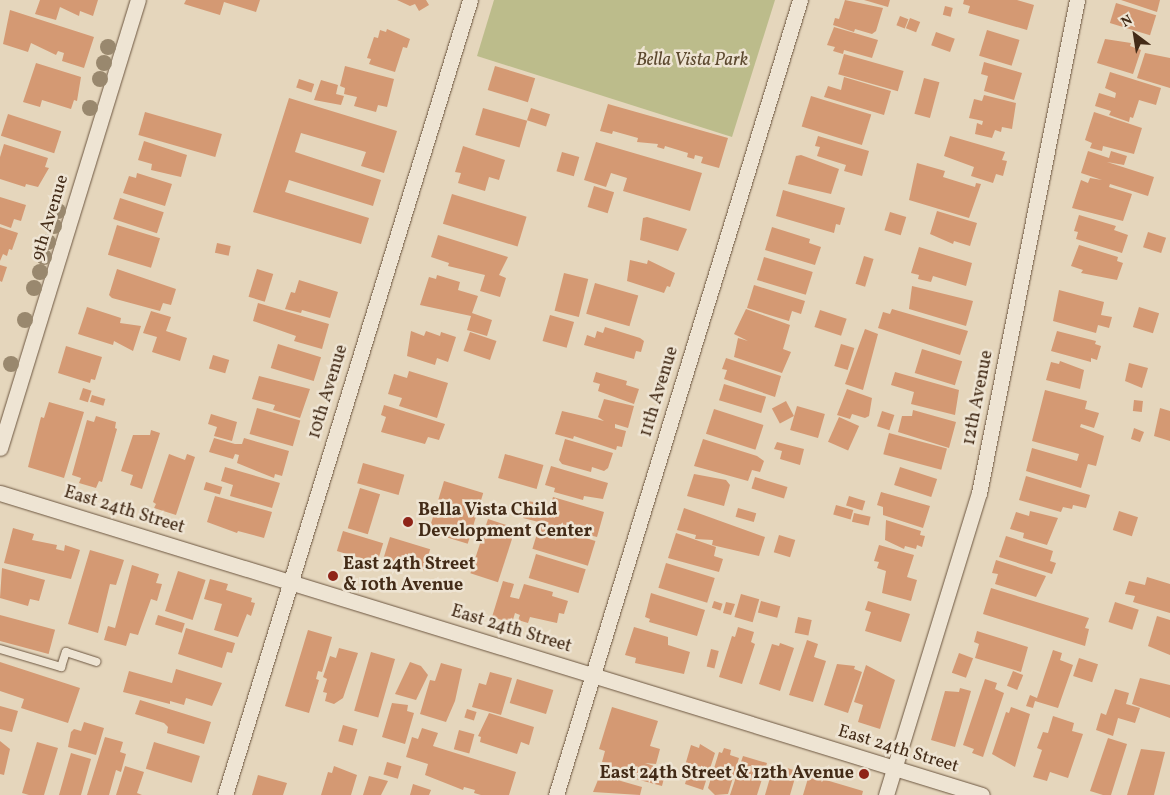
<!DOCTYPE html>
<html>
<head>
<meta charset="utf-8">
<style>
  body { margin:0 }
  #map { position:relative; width:1170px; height:795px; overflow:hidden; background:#e5d6bc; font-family:Vollkorn,serif }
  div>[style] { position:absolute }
  .green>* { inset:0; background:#bcbc8b }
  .building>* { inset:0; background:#d49973; transform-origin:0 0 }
  .roads { filter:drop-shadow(0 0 1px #6c5640) drop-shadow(0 0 1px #6c5640) }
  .service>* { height:8px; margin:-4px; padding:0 4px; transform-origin:4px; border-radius:4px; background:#eee4d3 }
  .minor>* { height:15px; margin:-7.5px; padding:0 7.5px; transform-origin:7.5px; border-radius:7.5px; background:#eee4d3 }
  .trees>* { width:16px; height:16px; margin:-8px; border-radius:50%; background:#99886e }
  .dots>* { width:14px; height:14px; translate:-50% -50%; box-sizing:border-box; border:2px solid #eee4d3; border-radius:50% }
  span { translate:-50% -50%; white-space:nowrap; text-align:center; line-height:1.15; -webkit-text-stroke:5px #eee4d3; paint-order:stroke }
  .park-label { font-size:18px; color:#5b482e; font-style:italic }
  .street-label { font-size:18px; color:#432b17 }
  .poi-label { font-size:18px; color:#432b17; font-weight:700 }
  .left { translate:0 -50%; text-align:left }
  .right { translate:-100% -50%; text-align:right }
  .north { position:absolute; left:1110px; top:10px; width:50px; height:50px; -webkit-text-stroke:4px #eee4d3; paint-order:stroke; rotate:329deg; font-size:14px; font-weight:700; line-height:20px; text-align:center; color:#432b17 }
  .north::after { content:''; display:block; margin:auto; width:18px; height:22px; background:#432b17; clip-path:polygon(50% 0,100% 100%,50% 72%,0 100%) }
</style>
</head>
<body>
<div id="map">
  <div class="green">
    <div style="clip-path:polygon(494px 0,775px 0,732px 137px,477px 56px)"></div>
  </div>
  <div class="building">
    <div style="clip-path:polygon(40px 0,98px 0,93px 16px,80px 11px,79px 16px,60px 7px,56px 20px,35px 14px)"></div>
    <div style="clip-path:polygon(186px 0,260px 0,256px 12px,224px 2px,220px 15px,184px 4px)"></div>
    <div style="clip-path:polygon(397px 0,426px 0,429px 5px,419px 11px,415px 4px,410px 6px)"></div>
    <div style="clip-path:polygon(845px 0,883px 8px,876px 31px,872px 34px,855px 29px,854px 32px,833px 25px,835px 18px,839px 19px)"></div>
    <div style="clip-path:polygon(864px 0,890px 0,888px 7px)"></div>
    <div style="clip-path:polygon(964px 0,1017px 0,1034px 5px,1027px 30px,968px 13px,970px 6px,963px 4px)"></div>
    <div style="clip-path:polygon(1121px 0,1160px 0,1157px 12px)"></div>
    <div style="left:1116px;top:3px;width:42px;height:21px;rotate:17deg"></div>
    <div style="left:945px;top:6px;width:8px;height:9px;rotate:14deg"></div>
    <div style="clip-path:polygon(10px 10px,94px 37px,84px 68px,62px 61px,64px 53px,58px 51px,56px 55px,31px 43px,28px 52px,3px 44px)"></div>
    <div style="left:900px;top:16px;width:9px;height:10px;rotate:21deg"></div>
    <div style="left:910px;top:18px;width:11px;height:11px;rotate:22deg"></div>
    <div style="clip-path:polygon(834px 27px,878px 40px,872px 58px,844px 50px,843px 54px,833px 51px,835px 47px,827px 45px)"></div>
    <div style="clip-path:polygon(387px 29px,410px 39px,407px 48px,403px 47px,395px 72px,369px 64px,371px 59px,367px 58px,374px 37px,378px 38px,380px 30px,386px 32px)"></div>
    <div style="left:987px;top:30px;width:34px;height:27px;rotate:17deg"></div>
    <div style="left:936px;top:32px;width:20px;height:14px;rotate:20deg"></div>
    <div style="clip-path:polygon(1105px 39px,1131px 43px,1130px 46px,1141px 50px,1133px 74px,1097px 63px)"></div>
    <div style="clip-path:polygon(1145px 53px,1170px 58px,1170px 88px,1137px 78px)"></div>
    <div style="left:844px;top:54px;width:62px;height:21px;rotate:16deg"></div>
    <div style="clip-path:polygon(984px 62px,1022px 73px,1014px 100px,984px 91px,988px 76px,981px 74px)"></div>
    <div style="clip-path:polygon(36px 63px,81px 77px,77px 101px,74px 100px,71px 109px,42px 100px,40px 107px,23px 102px)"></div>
    <div style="clip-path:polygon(345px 66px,394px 79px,387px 107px,378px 105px,376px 112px,354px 106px,357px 97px,344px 94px,345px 88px,340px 86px)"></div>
    <div style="left:495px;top:66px;width:42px;height:25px;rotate:17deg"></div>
    <div style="clip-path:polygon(1110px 72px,1161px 88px,1156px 105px,1139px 100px,1133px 118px,1130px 117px,1129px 122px,1109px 115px,1111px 111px,1095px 106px,1099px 93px,1115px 98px,1116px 93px,1105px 88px)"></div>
    <div style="clip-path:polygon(844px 77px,891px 91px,884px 115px,824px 97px,828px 86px,841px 90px)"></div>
    <div style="left:924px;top:78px;width:16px;height:37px;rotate:15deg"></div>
    <div style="left:299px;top:79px;width:16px;height:9px;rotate:18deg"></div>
    <div style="clip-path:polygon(321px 80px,338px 85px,336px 94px,344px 96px,341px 105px,314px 100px)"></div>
    <div style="clip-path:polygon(984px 95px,1016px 103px,1012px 129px,1002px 127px,1001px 132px,995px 130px,992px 138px,975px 134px,977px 123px,982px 125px,983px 121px,969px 118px,974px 99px,982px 101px)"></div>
    <div style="left:811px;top:96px;width:63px;height:32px;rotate:17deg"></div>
    <div style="clip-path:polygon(289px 98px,397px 131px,384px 173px,361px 166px,366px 152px,301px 133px,295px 152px,381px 180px,373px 206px,289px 180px,285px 192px,369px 218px,361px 244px,253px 212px)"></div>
    <div style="clip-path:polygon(608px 104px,728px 138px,719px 168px,701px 163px,703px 157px,695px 155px,694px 159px,687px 157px,688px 153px,665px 146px,664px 149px,657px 147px,658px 144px,637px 142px,638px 138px,613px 131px,612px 134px,600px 131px)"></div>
    <div style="left:483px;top:108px;width:46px;height:28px;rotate:16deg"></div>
    <div style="left:531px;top:108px;width:20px;height:13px;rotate:18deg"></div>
    <div style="left:145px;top:112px;width:80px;height:24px;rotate:16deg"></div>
    <div style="clip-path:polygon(1094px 112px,1142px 128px,1134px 154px,1103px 146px,1102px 151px,1090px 148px,1092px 143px,1085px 140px)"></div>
    <div style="left:8px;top:114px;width:56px;height:23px;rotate:18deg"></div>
    <div style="clip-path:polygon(818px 136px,869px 151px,862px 176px,844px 171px,846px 165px,817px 156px,820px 147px,815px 146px)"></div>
    <div style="clip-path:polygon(950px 136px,1005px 152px,1002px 160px,1007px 161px,1003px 176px,996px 174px,993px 183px,971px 176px,974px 167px,944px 156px)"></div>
    <div style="clip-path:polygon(144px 141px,187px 155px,181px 177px,151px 170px,152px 164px,138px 160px)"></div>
    <div style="clip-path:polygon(596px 142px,702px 173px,690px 211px,623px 191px,627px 178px,611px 173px,606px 187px,584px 180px)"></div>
    <div style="clip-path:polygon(4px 144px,48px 158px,45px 167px,49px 168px,38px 187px,26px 184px,25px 187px,0 179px,0 157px)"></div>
    <div style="clip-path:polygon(463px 146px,505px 160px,499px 180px,489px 177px,485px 191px,458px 183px,461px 173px,455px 172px)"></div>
    <div style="clip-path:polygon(1088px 151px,1109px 158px,1111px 151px,1127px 156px,1124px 165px,1107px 162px,1154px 177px,1148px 196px,1110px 184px,1109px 187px,1132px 194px,1123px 221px,1072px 208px,1081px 180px,1088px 183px,1090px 178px,1102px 180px,1081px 173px)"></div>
    <div style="left:562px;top:152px;width:18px;height:20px;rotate:16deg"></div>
    <div style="clip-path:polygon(801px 155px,839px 169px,831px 194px,788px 184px,796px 156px)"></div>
    <div style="clip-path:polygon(917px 163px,945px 171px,943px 177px,975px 187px,976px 183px,981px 184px,969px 218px,909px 200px)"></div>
    <div style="clip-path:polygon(137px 173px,172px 184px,165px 206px,123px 193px,129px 176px,136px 178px)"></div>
    <div style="left:594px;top:186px;width:21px;height:22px;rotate:17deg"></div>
    <div style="clip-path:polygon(783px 190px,845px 208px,840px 225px,836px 224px,834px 233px,776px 216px)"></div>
    <div style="left:452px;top:194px;width:78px;height:31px;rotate:17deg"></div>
    <div style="clip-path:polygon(0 197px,26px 205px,21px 221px,14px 219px,11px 228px,0 224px)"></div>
    <div style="left:120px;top:198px;width:46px;height:22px;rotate:18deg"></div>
    <div style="clip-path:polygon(937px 211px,977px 223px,970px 246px,954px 241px,953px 244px,930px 234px)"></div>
    <div style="left:890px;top:212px;width:17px;height:19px;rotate:17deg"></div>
    <div style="clip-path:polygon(1079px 215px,1116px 226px,1114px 230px,1128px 235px,1122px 253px,1076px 239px,1078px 232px,1074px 231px)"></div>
    <div style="clip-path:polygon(647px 217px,687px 229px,678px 251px,640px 240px,643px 218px)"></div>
    <div style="left:117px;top:225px;width:45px;height:31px;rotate:17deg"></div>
    <div style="clip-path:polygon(0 227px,18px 233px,12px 250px,9px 249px,7px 256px,3px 254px,0 261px)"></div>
    <div style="clip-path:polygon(772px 227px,810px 239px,809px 243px,821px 247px,815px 265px,765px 250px)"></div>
    <div style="left:1148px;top:232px;width:19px;height:16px;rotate:18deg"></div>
    <div style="clip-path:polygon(438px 235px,508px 257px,499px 275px,506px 278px,500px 297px,480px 291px,485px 275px,448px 266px,449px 263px,431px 257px)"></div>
    <div style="left:217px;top:243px;width:14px;height:10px;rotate:12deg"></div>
    <div style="clip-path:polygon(1079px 245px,1118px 257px,1117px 261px,1123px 263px,1117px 280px,1081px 273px,1083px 270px,1071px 266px)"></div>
    <div style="clip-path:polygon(919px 247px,972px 263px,966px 286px,933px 276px,931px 282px,918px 279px,919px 275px,911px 273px)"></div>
    <div style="left:864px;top:256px;width:10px;height:29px;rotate:17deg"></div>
    <div style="left:764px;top:257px;width:51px;height:24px;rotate:17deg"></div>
    <div style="clip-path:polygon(630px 260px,647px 264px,648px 260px,675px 273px,670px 287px,667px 286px,664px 293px,627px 281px)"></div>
    <div style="clip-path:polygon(0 265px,7px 267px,2px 282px,0 281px)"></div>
    <div style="clip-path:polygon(117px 269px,176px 289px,171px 305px,163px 303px,160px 311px,112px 298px,109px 295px)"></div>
    <div style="left:257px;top:269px;width:17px;height:29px;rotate:17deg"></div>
    <div style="left:564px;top:273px;width:25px;height:39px;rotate:14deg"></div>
    <div style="clip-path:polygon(437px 275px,460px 282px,458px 290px,478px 296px,472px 313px,492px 320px,487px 336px,467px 330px,471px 316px,420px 305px,429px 277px,436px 279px)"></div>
    <div style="clip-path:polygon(299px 280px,338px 292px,330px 318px,302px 310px,301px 313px,285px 309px,291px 292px,295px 293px)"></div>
    <div style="left:595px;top:283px;width:45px;height:32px;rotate:16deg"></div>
    <div style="clip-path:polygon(754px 285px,805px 301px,801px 314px,792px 311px,789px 321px,747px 308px)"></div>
    <div style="clip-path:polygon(912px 286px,973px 301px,966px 326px,909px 309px)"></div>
    <div style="clip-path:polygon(1059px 290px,1104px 302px,1101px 315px,1112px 317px,1109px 328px,1098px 325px,1096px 333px,1053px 321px)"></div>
    <div style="clip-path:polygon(258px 303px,329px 324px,322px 349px,294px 341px,296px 336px,253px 321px)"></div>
    <div style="clip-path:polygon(87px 307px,121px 318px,120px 323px,141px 326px,133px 351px,114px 341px,113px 345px,78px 334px)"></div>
    <div style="left:1139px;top:307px;width:21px;height:21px;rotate:17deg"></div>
    <div style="clip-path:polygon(746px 309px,790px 325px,783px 349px,791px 352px,782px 373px,734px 357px,738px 338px,748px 341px,734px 334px)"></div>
    <div style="clip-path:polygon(892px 309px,968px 331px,960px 355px,878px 328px,883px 312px,890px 314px)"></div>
    <div style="left:820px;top:310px;width:28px;height:18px;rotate:18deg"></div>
    <div style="clip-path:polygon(151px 311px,171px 317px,166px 331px,187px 338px,180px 361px,152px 352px,157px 337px,143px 333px)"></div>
    <div style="left:550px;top:315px;width:25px;height:27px;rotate:16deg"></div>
    <div style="clip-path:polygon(605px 327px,640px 338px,644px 341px,641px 352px,636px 351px,634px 359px,584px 345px,587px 335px,595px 338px,597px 331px,603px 333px)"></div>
    <div style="clip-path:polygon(865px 329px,878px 334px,863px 390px,845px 384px)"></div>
    <div style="clip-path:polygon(411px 331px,424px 336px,426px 331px,440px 336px,441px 332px,456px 337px,448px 362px,437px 358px,435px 365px,407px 356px)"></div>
    <div style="clip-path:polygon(1057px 331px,1096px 341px,1095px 344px,1101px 346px,1097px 360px,1091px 358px,1091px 362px,1051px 351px)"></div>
    <div style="left:470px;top:332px;width:28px;height:20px;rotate:19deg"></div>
    <div style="left:278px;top:344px;width:45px;height:25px;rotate:17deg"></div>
    <div style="left:841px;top:344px;width:14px;height:23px;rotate:17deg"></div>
    <div style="clip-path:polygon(66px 346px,102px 357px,95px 380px,91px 379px,90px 383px,58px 373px)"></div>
    <div style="left:922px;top:349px;width:42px;height:25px;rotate:17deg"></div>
    <div style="left:213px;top:355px;width:17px;height:14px;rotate:17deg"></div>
    <div style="clip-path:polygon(726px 358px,781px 376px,775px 397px,724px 379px,727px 370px,722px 369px)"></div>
    <div style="clip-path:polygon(1060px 361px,1084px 370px,1080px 389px,1046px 380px,1051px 362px,1059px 364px)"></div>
    <div style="clip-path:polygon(1129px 363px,1148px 368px,1142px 388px,1125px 381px)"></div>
    <div style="clip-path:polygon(409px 371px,448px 383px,437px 418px,399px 406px,402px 398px,388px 394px,394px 374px,407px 378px)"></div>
    <div style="clip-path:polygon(596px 372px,627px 381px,626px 385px,639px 389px,634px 404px,598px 391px,600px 384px,593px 382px)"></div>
    <div style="clip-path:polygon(895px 372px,959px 390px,955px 415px,911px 404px,914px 392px,891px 385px)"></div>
    <div style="clip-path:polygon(259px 376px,310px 389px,300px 418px,273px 410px,275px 405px,252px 399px)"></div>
    <div style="left:724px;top:384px;width:44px;height:17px;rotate:17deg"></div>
    <div style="left:83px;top:388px;width:9px;height:12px;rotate:18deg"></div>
    <div style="clip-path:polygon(847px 389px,872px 398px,869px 416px,865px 418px,852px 414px,850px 419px,837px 415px)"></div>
    <div style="clip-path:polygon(1045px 390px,1087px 401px,1085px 409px,1099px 413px,1094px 428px,1081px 424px,1080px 427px,1104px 436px,1096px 466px,1088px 464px,1081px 488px,1026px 471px,1032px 448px,1077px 461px,1079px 454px,1032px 441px)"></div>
    <div style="left:92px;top:395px;width:14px;height:7px;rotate:17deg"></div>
    <div style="clip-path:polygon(604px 399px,634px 406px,628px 428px,615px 424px,615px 428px,626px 431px,622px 447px,617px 446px,616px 450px,574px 436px,573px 439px,555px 434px,562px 411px,604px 421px,598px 417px)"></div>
    <div style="left:1134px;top:400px;width:9px;height:11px;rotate:6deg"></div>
    <div style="left:786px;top:401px;width:17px;height:16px;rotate:62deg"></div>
    <div style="clip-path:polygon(49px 402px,84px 412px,64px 478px,28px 467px,41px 417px,44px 418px)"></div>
    <div style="clip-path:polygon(384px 405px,445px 424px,439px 440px,428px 437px,425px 444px,381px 432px,386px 417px,381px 415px)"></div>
    <div style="left:797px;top:406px;width:29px;height:25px;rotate:16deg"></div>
    <div style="left:257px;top:408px;width:45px;height:27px;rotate:16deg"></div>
    <div style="clip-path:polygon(1160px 408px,1170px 411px,1170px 441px,1154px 436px)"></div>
    <div style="left:714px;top:409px;width:52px;height:26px;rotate:18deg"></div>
    <div style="clip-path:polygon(913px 410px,956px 422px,949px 448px,898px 432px,902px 416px,912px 416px)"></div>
    <div style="left:882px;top:411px;width:13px;height:16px;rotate:18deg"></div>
    <div style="clip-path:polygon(211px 414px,237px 422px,232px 441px,214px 436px,217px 427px,208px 424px)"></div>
    <div style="clip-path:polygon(96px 416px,116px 422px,115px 428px,117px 429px,102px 482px,99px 481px,96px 488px,79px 483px,81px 478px,72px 475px,87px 420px,94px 422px)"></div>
    <div style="left:839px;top:417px;width:22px;height:27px;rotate:24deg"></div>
    <div style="clip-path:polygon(1134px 428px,1144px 432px,1140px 442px,1131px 439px)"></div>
    <div style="clip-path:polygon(151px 430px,160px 433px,142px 489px,130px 485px,133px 475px,121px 471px,133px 435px,150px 435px)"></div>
    <div style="left:889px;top:433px;width:60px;height:22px;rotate:15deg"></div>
    <div style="clip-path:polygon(214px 438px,235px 444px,242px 444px,244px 438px,289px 451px,282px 476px,275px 474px,274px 478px,237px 463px,239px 455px,235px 454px,233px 459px,209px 452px)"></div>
    <div style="clip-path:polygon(565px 439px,613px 453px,608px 468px,604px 471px,592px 467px,591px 472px,562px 464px,559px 460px)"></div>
    <div style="clip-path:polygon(703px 439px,757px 456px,764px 461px,760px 472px,752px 470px,748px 481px,694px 466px)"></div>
    <div style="clip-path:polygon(777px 442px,804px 449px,800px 465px,780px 459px,782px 451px,774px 449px)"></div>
    <div style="clip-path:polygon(169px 454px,185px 460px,187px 454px,195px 457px,176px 515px,154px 508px,156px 504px,153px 502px)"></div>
    <div style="left:505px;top:454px;width:40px;height:25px;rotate:16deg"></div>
    <div style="left:363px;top:463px;width:43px;height:21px;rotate:16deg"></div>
    <div style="clip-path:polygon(551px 466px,608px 483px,603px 499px,584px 496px,583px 500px,554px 492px,555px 488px,545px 485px)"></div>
    <div style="clip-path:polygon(225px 467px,280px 483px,272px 508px,230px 496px,233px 485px,221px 481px)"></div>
    <div style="left:900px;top:467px;width:39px;height:19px;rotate:18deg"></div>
    <div style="clip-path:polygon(694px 474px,726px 480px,730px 485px,724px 506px,687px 496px)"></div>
    <div style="clip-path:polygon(1026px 476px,1090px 495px,1086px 508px,1073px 505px,1072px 509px,1063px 507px,1061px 512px,1019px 500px)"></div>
    <div style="left:755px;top:477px;width:34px;height:12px;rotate:17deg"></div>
    <div style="left:444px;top:481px;width:41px;height:53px;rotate:17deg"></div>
    <div style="left:206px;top:482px;width:17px;height:8px;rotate:17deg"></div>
    <div style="left:360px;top:488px;width:21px;height:42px;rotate:17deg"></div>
    <div style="clip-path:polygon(881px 492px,930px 506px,923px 528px,883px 515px,883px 507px,877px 505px)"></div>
    <div style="clip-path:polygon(215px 496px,272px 512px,264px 538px,238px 531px,237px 533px,207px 522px)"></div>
    <div style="left:849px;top:496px;width:17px;height:10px;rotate:17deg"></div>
    <div style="clip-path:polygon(553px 497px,604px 512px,597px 537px,523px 518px,528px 501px,544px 504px,543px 508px,549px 510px)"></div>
    <div style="left:836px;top:505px;width:18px;height:10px;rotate:16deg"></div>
    <div style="clip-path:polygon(684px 508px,765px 537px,759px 556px,712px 545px,713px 540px,695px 539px,696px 535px,677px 530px)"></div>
    <div style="left:738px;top:508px;width:19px;height:9px;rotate:16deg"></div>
    <div style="clip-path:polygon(1030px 511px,1058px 518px,1047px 545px,1023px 538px,1024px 533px,1010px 529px,1016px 512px,1029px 516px)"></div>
    <div style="left:1119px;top:511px;width:20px;height:20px;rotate:18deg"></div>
    <div style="left:854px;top:513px;width:17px;height:9px;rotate:13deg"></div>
    <div style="left:488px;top:519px;width:29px;height:57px;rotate:18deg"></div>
    <div style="clip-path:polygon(886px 520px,921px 531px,920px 535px,925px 536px,922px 547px,917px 545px,916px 549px,905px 546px,904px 549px,885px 540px)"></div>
    <div style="left:540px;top:524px;width:58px;height:26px;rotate:17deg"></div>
    <div style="clip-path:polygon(13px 528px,34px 534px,32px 540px,57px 545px,56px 549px,64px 551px,65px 545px,80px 550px,71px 579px,4px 563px)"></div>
    <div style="left:343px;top:531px;width:42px;height:21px;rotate:17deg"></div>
    <div style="clip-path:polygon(676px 533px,716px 547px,714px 556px,723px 559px,719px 572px,668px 558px)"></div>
    <div style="left:779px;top:535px;width:17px;height:18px;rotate:17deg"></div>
    <div style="clip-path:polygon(1006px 536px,1053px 551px,1050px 561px,1056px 563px,1052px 574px,999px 557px)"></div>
    <div style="left:390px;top:537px;width:42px;height:22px;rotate:17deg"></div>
    <div style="clip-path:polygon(879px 545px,914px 555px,907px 577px,917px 580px,911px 601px,882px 593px,886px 571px,877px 568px,879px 562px,874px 561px)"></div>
    <div style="clip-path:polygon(90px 550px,124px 560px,116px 585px,110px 584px,98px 633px,68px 624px)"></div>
    <div style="left:536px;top:554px;width:52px;height:25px;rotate:17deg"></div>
    <div style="clip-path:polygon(996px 560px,1046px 576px,1036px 597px,995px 584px,998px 574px,992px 573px)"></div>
    <div style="left:666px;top:563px;width:51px;height:26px;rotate:17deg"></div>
    <div style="clip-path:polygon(132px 565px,159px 574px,156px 583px,162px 584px,157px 601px,151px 599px,138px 635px,130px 633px,126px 646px,104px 640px,108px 626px,115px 628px)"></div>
    <div style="clip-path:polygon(2px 568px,45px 580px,39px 601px,30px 599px,28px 606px,0 598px)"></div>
    <div style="left:178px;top:571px;width:29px;height:42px;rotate:18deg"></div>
    <div style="clip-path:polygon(1147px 577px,1170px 584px,1170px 613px,1133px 602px,1135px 596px,1125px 594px,1129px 581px,1145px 585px)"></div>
    <div style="clip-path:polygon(210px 579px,228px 584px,226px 590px,252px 598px,251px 602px,255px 603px,251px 616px,247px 614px,238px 637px,214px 630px,222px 604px,204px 599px)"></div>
    <div style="clip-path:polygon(503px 581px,514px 584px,510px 597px,519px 599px,524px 584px,553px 592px,552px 596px,568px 601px,564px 614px,559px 613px,557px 623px,530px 617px,528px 623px,518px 620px,520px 615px,515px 613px,512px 623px,492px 617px)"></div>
    <div style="clip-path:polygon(991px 588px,1089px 618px,1085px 628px,1089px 629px,1085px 646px,983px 614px)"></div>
    <div style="clip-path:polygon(651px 593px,705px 610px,697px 636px,649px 622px,650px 619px,645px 617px)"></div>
    <div style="left:741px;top:594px;width:19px;height:24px;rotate:16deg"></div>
    <div style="left:714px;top:601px;width:9px;height:7px;rotate:18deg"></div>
    <div style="left:761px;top:601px;width:20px;height:12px;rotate:15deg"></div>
    <div style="clip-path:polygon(868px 601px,910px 614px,901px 642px,865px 631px,871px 612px,865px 610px)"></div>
    <div style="clip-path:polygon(726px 602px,735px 604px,731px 615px,723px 613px)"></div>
    <div style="left:1115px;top:602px;width:25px;height:21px;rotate:18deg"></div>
    <div style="left:0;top:615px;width:57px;height:25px;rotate:15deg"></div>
    <div style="left:158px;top:615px;width:28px;height:10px;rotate:17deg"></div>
    <div style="clip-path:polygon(1157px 616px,1170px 620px,1170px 655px,1148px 646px)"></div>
    <div style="left:798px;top:617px;width:14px;height:16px;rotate:12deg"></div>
    <div style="clip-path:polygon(634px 627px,668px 637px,668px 645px,690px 652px,684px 674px,635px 663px,636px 658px,625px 655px)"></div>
    <div style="clip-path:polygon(738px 627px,754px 632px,751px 642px,755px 644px,742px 684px,719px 677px,732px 636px,735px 637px)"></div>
    <div style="clip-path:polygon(186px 628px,235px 643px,232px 653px,227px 652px,222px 668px,178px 654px)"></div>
    <div style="clip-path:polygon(308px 630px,332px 637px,322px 672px,318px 671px,316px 679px,319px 680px,309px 713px,285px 706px)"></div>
    <div style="clip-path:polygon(977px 631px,1028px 647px,1021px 672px,975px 658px,979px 644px,974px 642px)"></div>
    <div style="clip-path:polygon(807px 640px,818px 644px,814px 657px,826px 661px,813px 702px,789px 695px)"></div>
    <div style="clip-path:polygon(780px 643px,794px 648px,780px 691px,759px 684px,772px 644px,779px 646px)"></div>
    <div style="clip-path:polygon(339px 648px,358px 653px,343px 698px,334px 704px,325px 701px,327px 693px,323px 692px,327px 679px,323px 677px,330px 656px,336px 658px)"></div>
    <div style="left:711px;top:649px;width:8px;height:18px;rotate:14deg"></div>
    <div style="clip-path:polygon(1053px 650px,1062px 653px,1060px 660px,1073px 665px,1058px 708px,1035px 701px,1033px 708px,1026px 706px,1030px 695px,1037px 698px)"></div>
    <div style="left:371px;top:652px;width:25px;height:61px;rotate:16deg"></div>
    <div style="left:959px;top:653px;width:15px;height:21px;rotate:20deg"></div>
    <div style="left:1079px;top:658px;width:20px;height:19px;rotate:18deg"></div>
    <div style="clip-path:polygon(0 662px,80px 688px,68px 723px,21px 708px,24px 699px,0 691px)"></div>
    <div style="clip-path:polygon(410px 662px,421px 666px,428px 675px,416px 700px,395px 694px)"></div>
    <div style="clip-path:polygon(441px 663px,462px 669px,455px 701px,446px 722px,420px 714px,430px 680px,435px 681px)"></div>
    <div style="clip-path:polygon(837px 664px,855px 666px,854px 669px,862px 672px,848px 713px,824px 705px)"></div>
    <div style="clip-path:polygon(866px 665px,895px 680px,880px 729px,858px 722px,863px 705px,854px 702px)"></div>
    <div style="clip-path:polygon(176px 669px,222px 683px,212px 706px,186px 698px,184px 705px,170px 701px,170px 704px,123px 692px,129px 671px,172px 683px)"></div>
    <div style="left:1013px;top:671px;width:11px;height:16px;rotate:22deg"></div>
    <div style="clip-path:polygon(490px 672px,512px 678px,501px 715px,472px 707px,479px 683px,486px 685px)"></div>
    <div style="clip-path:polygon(1140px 678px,1170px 685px,1170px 718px,1132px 704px)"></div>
    <div style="left:517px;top:679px;width:38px;height:25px;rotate:17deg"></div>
    <div style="clip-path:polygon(985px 679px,997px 683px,995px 689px,1004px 693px,983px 757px,972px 753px,974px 749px,963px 745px)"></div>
    <div style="clip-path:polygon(960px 688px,971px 691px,955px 747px,931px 740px,945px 691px,959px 692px)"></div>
    <div style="clip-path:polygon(1115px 689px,1129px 693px,1126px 704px,1140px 708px,1135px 723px,1118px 718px,1113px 736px,1096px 730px,1101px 713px,1106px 715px)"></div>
    <div style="clip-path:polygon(140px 700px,211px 722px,204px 744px,167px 733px,168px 727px,164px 723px,135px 714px)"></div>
    <div style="clip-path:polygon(392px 703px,408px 705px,407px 711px,414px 713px,405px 744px,382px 737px)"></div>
    <div style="clip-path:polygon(0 706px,18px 711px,12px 732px,0 729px)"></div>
    <div style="clip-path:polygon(612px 707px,658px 721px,650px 746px,660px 749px,656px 764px,645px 763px,666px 770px,662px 786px,606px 771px,608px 763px,602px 762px,605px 751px,599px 749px)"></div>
    <div style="clip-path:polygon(1011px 707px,1030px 714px,1015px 767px,992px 754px,1006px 712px,1009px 713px)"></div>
    <div style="left:467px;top:709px;width:10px;height:9px;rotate:17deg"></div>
    <div style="clip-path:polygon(489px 713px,534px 727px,529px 745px,521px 742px,517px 754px,480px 742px,481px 737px,478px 736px)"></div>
    <div style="clip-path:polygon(1053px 716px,1074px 723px,1072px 731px,1083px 734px,1068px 778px,1050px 772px,1047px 781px,1033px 777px,1042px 750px,1037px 748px,1043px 732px,1048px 733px)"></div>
    <div style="clip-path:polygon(84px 722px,104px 728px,96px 755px,68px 747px,71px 732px,74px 729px,81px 731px)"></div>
    <div style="left:343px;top:725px;width:15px;height:17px;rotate:16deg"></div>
    <div style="clip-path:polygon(422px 728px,438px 733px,433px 746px,516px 772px,509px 795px,481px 795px,474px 793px,475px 790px,464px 787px,463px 790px,425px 775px,428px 764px,406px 757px,412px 737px,418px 739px)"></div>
    <div style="left:459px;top:730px;width:16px;height:20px;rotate:15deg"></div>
    <div style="clip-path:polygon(105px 737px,123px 742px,120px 752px,126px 754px,121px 772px,116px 770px,109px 795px,87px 795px)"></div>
    <div style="clip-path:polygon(1108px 738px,1127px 744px,1111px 795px,1103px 795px,1090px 791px)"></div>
    <div style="clip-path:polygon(0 741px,10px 749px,4px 775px,0 774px)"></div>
    <div style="clip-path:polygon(37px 742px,58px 748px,44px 795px,29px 795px,22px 793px)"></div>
    <div style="left:154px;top:742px;width:48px;height:28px;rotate:17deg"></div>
    <div style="clip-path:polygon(700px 744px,715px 753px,703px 790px,685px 784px,687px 777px,682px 776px,691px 745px,699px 748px)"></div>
    <div style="clip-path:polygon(724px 748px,731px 750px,730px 755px,739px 758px,728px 794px,715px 795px,708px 788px,719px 752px,722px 753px)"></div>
    <div style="clip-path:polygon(1141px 749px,1165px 752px,1154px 795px,1127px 795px)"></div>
    <div style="clip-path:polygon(71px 753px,91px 759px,81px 795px,59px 795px)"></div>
    <div style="clip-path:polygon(743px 756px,767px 763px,757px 795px,730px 795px)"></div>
    <div style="left:387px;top:762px;width:15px;height:13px;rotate:16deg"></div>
    <div style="clip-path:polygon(774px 764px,797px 771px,790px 795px,765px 795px)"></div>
    <div style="clip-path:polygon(125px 766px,144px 772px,137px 793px,142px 795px,116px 795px)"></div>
    <div style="clip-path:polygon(334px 766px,357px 775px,351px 795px,321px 795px,328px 772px,332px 773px)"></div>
    <div style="clip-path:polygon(258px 775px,287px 783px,283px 795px,252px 795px)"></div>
    <div style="clip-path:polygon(600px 775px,642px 787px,640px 795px,593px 792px)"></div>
    <div style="clip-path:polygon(809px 775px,863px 791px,862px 795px,803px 795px)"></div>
    <div style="clip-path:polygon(369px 776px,388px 781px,381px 795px,363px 795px)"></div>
    <div style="clip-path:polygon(413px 784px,431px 790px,429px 795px,410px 795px)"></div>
  </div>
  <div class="roads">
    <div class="service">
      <div style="left:0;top:649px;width:64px;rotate:16.4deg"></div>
      <div style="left:61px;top:667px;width:16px;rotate:-72deg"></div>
      <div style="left:66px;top:652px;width:32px;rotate:18deg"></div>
    </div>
    <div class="minor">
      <div style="left:0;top:448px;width:469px;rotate:-72.9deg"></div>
      <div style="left:0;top:493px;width:1027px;rotate:17.09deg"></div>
      <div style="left:225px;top:795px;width:832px;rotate:-72.87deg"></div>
      <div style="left:556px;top:795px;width:832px;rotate:-72.94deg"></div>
      <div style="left:886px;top:795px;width:316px;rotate:-72.9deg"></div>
      <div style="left:979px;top:493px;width:503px;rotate:-78.76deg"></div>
    </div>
  </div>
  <div class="trees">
    <div style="left:108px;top:47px"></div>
    <div style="left:104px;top:63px"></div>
    <div style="left:100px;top:79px"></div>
    <div style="left:90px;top:108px"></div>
    <div style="left:58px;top:211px"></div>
    <div style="left:54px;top:226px"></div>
    <div style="left:48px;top:242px"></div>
    <div style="left:44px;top:257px"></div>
    <div style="left:40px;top:272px"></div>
    <div style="left:34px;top:288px"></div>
    <div style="left:25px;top:320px"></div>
    <div style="left:11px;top:364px"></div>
  </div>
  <div class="dots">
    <div style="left:408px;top:522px;background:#8f2418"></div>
    <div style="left:333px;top:576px;background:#8f2418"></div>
    <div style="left:864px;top:774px;background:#8f2418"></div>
  </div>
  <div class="park-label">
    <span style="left:692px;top:61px">Bella Vista Park</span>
  </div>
  <div class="street-label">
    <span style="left:51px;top:218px;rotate:-73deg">9th Avenue</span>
    <span style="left:329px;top:392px;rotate:-73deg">10th Avenue</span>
    <span style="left:660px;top:392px;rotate:-73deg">11th Avenue</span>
    <span style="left:979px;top:398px;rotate:-79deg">12th Avenue</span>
    <span style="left:124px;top:511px;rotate:17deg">East 24th Street</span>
    <span style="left:511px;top:630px;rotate:17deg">East 24th Street</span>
    <span style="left:898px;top:750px;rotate:17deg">East 24th Street</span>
  </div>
  <div class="poi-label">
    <span class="left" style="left:418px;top:522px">Bella Vista Child<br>Development Center</span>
    <span class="left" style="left:343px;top:576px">East 24th Street<br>&amp; 10th Avenue</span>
    <span class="right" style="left:854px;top:774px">East 24th Street &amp; 12th Avenue</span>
  </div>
  <div class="north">N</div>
</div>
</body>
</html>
